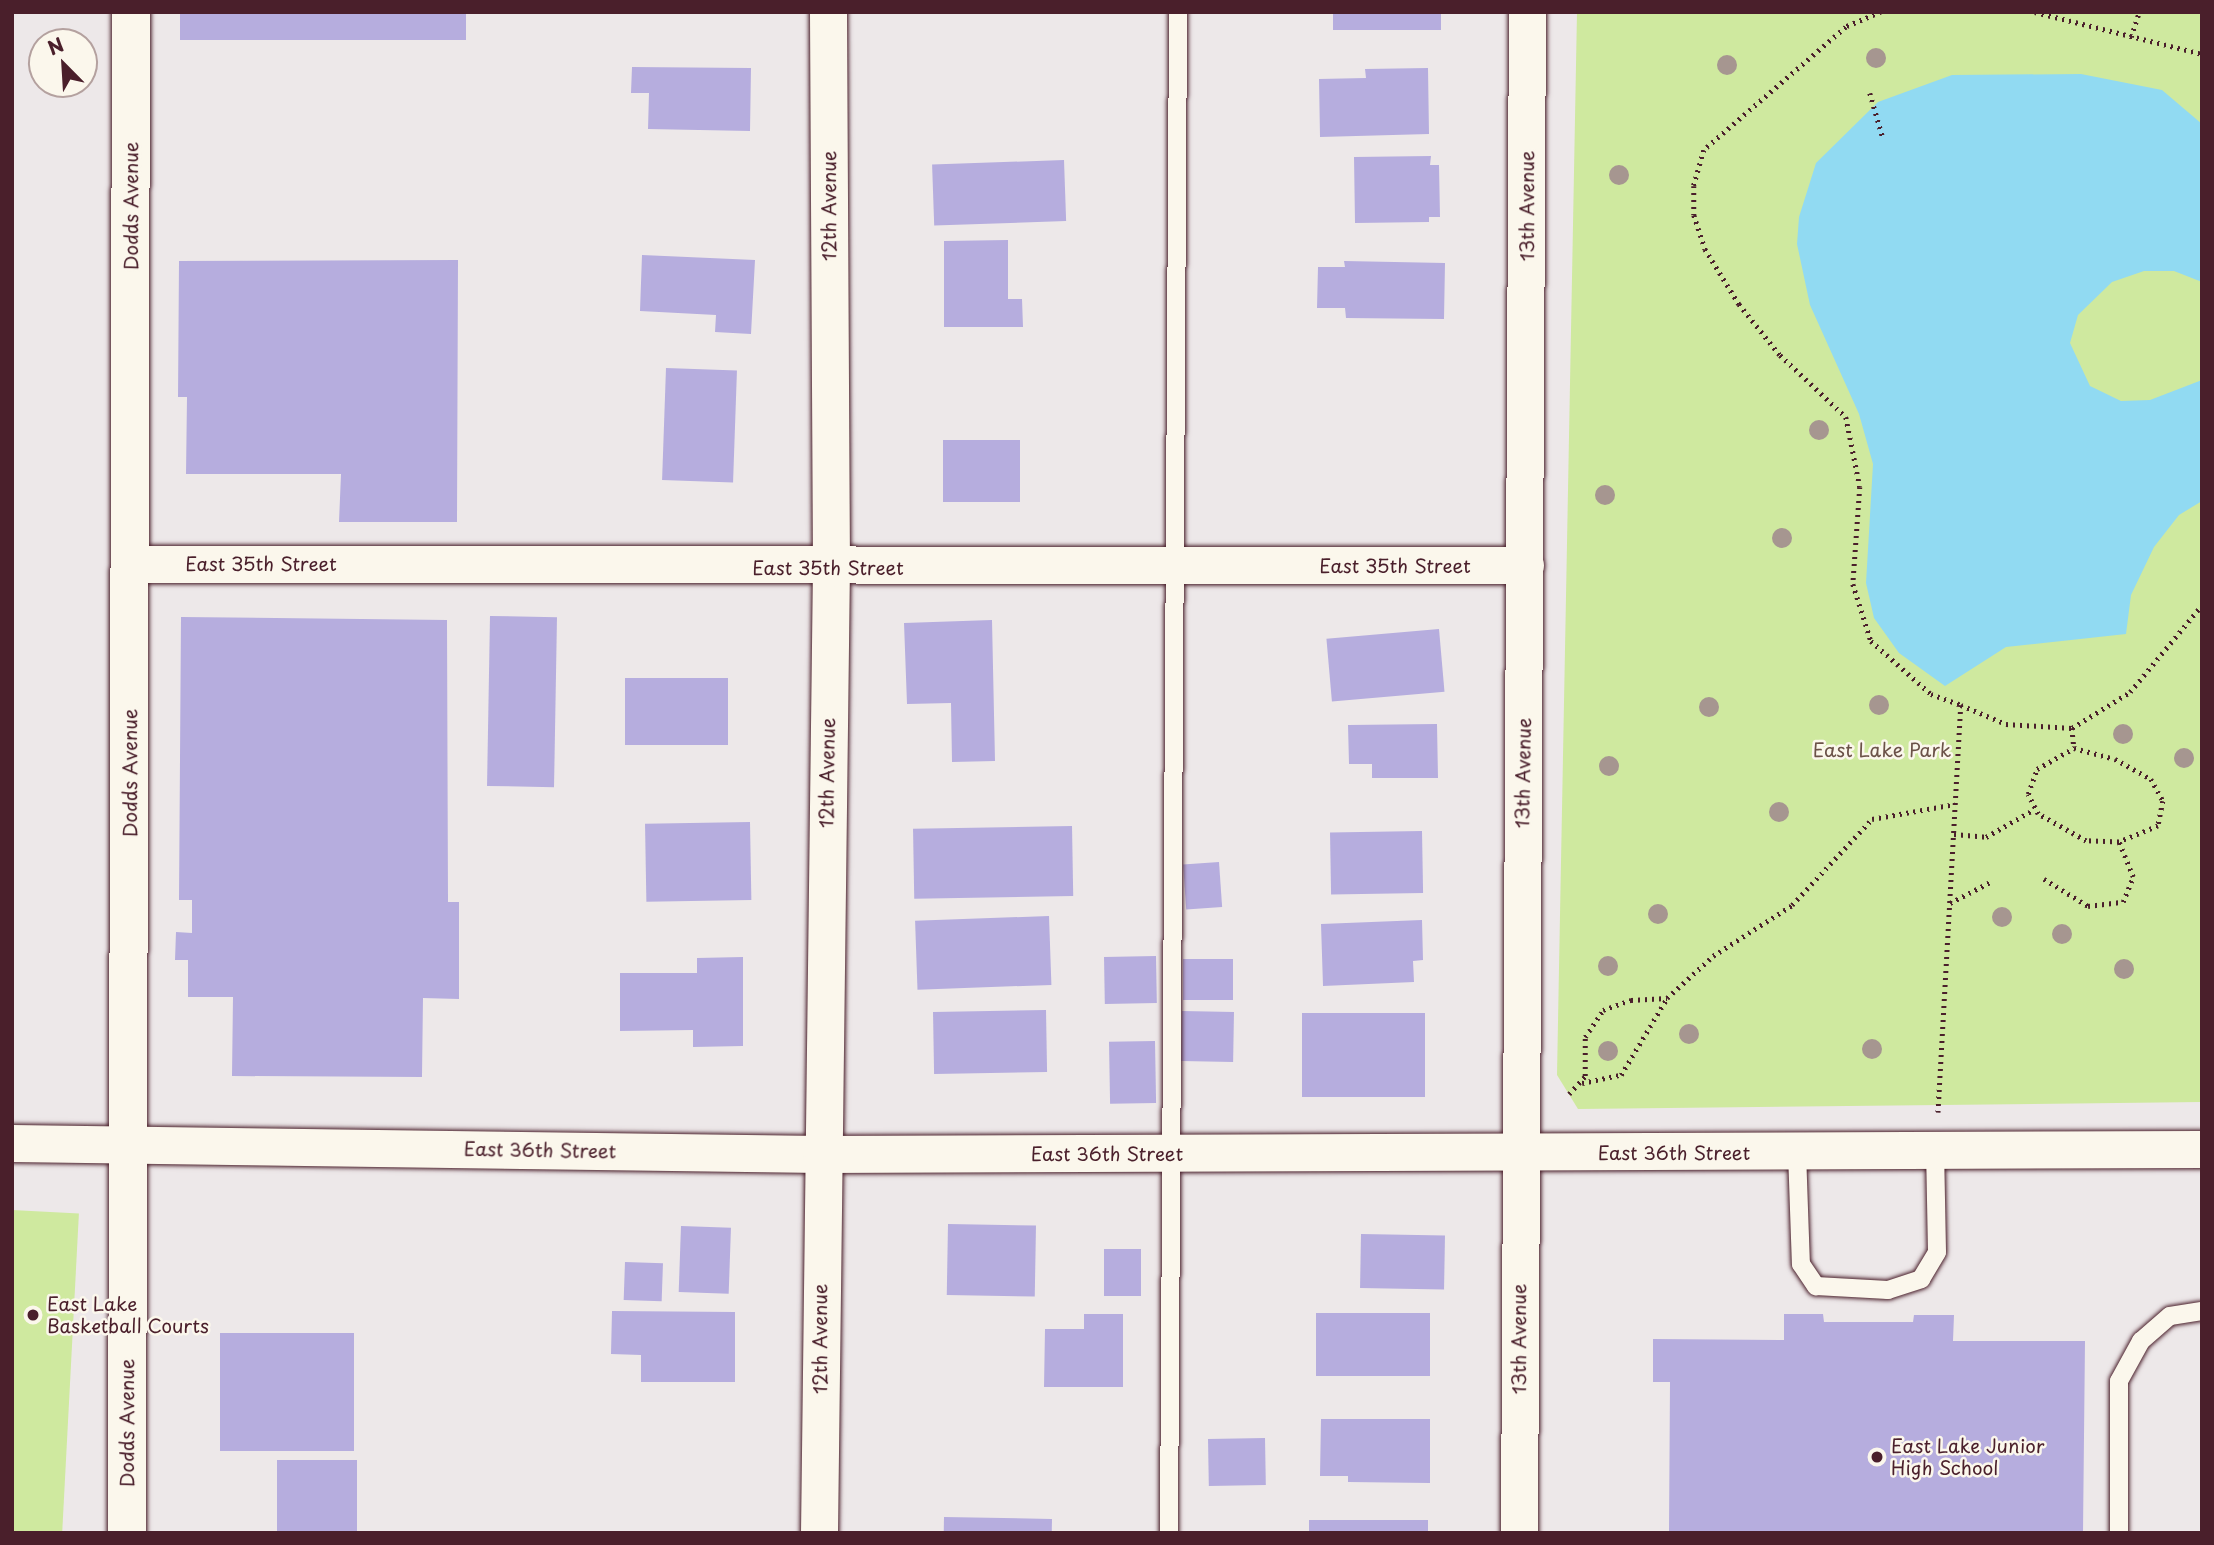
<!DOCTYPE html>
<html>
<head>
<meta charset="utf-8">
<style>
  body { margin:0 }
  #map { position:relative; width:2214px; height:1545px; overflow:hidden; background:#ede8e9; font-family:"Playpen Sans",sans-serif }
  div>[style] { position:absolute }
  .green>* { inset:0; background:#cfe99f; transform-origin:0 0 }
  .water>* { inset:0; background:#91daf2 }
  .building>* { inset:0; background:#b6adde; transform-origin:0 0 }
  .path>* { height:4.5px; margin-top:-2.25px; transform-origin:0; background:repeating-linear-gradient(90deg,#4a1f2b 0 2px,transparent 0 7px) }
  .roads { filter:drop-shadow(0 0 2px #4a1f2b) drop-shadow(0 0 2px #4a1f2b) }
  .lane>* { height:18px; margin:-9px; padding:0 9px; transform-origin:9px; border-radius:9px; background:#fbf7ec }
  .street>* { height:37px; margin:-18.5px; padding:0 18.5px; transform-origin:18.5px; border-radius:18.5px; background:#fbf7ec }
  .secondary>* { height:38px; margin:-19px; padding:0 19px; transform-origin:19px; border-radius:19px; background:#fbf7ec }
  .trees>* { width:20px; height:20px; margin:-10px; border-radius:50%; background:#a69690 }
  .dots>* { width:19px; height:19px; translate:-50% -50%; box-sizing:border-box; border:4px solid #fbf7ec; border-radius:50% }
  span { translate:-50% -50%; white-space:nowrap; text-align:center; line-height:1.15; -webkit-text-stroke:5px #fbf7ec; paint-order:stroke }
  .street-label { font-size:19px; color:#4a1f2b }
  .park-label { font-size:19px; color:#6b5248 }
  .poi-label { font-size:19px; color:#4a1f2b }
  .left { translate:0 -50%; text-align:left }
  .frame { position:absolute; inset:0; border:14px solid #4a1f2b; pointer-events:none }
  .north { position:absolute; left:28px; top:28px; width:70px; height:70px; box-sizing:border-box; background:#fbf7ec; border:2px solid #b4a19f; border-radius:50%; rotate:336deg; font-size:19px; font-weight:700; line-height:28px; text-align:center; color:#4a1f2b }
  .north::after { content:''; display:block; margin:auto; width:24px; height:32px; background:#4a1f2b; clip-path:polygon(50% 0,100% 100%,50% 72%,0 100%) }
</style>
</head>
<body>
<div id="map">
  <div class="green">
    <div style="clip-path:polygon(1577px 12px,2202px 12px,2202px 1102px,1578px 1109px,1557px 1075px)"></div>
    <div style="left:12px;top:1210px;width:67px;height:323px;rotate:3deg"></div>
  </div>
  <div class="water">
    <div style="clip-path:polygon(2081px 74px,2162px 90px,2202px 124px,2202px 282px,2174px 271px,2144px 271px,2112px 282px,2078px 315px,2070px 343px,2090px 386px,2121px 401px,2150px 400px,2202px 380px,2202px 501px,2179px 515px,2154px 547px,2131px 595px,2126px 634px,2006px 647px,1945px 686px,1899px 653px,1874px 618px,1866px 583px,1873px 464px,1859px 414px,1810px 305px,1797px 244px,1799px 217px,1816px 163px,1878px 102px,1952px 75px)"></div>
  </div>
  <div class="building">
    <div style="left:180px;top:12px;width:286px;height:28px"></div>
    <div style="left:1333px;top:12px;width:108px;height:18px"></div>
    <div style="clip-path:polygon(632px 67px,751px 68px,750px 131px,648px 129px,649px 93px,631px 93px)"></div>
    <div style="clip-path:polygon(1428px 68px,1429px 134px,1320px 137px,1319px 79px,1366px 78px,1365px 69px)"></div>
    <div style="clip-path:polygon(1431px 156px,1430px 165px,1439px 165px,1440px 217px,1429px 217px,1429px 222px,1355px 223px,1354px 157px)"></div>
    <div style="left:1064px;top:160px;width:61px;height:132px;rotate:88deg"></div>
    <div style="clip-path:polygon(1008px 240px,1008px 299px,1022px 299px,1023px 327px,944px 327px,944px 241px)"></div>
    <div style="clip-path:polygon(642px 255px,755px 260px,751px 334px,715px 332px,716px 315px,640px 311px)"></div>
    <div style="clip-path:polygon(458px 260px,457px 522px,339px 522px,341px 474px,186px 474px,187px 397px,178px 397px,179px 261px)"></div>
    <div style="clip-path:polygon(1344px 261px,1445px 263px,1444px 319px,1346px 318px,1345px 308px,1317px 308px,1318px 267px,1345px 267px)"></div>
    <div style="left:666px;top:368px;width:71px;height:112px;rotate:2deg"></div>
    <div style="left:1020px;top:440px;width:62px;height:77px;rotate:90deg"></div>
    <div style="left:490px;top:616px;width:67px;height:170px;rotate:1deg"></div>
    <div style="clip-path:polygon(181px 617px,447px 620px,448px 902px,459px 902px,459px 999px,423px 998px,422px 1077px,232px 1076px,233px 997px,188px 997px,188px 960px,175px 960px,176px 932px,192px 933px,192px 900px,179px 900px)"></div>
    <div style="clip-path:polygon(992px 620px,995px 761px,952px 762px,951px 703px,907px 704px,904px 623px)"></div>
    <div style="left:1439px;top:629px;width:63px;height:113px;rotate:85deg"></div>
    <div style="left:728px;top:678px;width:67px;height:103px;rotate:90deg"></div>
    <div style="clip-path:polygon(1437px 724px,1438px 778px,1372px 778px,1372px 764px,1349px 764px,1348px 725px)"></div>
    <div style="left:750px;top:822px;width:78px;height:105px;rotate:89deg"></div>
    <div style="left:1072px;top:826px;width:70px;height:159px;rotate:89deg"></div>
    <div style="left:1422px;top:831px;width:62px;height:92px;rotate:89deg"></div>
    <div style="left:1219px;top:862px;width:45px;height:36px;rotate:86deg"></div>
    <div style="left:1049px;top:916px;width:69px;height:134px;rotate:88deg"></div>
    <div style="clip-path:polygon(1422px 920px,1423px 960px,1413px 961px,1414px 982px,1323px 986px,1321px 924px)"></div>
    <div style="left:1156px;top:956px;width:47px;height:52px;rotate:89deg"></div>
    <div style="clip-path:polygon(743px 957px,743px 1046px,693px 1047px,693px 1030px,620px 1031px,620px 973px,697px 973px,697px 958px)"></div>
    <div style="left:1183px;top:959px;width:50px;height:41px"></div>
    <div style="left:1046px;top:1010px;width:62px;height:113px;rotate:89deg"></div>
    <div style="left:1182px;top:1011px;width:52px;height:50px;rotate:1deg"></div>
    <div style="left:1302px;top:1013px;width:123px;height:84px"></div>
    <div style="left:1155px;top:1041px;width:62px;height:46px;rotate:89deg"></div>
    <div style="left:948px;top:1224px;width:88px;height:71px;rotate:1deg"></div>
    <div style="left:681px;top:1226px;width:50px;height:66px;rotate:2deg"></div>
    <div style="left:1361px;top:1234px;width:84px;height:54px;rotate:1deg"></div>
    <div style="left:1141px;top:1249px;width:47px;height:37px;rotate:90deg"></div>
    <div style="left:625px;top:1262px;width:38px;height:38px;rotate:2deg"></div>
    <div style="clip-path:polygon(612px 1311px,735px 1312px,735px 1382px,641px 1382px,641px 1355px,611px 1354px)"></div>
    <div style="left:1316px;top:1313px;width:114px;height:63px"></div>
    <div style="clip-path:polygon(1084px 1314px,1123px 1314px,1123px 1387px,1044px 1387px,1045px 1329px,1084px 1329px)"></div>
    <div style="clip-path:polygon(1784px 1314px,1823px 1314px,1824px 1322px,1913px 1322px,1914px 1315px,1954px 1315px,1953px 1341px,2085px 1341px,2083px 1533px,1669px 1533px,1670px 1382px,1653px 1382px,1653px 1339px,1784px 1340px)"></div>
    <div style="left:220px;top:1333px;width:134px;height:118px"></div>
    <div style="clip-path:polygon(1321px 1419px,1430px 1419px,1430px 1483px,1348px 1482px,1348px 1476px,1320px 1476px)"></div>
    <div style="left:1265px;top:1438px;width:47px;height:57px;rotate:89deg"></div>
    <div style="left:277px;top:1460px;width:80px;height:73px"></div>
    <div style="left:944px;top:1517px;width:108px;height:16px;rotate:1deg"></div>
    <div style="left:1309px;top:1520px;width:119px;height:13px"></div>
  </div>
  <div class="path">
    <div style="left:1881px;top:12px;width:38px;rotate:157deg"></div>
    <div style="left:1846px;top:27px;width:188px;rotate:139.1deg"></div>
    <div style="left:1704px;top:150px;width:37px;rotate:106deg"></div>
    <div style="left:1694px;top:186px;width:29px;rotate:90deg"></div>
    <div style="left:1694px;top:215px;width:36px;rotate:72deg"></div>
    <div style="left:1705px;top:249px;width:65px;rotate:58.3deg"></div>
    <div style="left:1739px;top:304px;width:65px;rotate:51.2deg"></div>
    <div style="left:1780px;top:355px;width:91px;rotate:43.2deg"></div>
    <div style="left:1846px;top:417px;width:71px;rotate:78.7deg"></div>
    <div style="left:1860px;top:487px;width:97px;rotate:94.1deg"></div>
    <div style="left:1853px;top:584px;width:60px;rotate:72.5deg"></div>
    <div style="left:1871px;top:641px;width:80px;rotate:41.5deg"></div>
    <div style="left:1931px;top:694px;width:32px;rotate:20deg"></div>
    <div style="left:1961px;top:705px;width:408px;rotate:93.2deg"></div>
    <div style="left:2035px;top:12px;width:172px;rotate:14.1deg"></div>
    <div style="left:2131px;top:37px;width:26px;rotate:-72deg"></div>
    <div style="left:1870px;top:93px;width:47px;rotate:73.9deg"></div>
    <div style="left:1961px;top:705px;width:49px;rotate:22.9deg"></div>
    <div style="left:2006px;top:724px;width:66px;rotate:3.5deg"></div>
    <div style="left:2072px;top:728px;width:68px;rotate:-31.8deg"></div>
    <div style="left:2130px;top:692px;width:113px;rotate:-50.4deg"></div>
    <div style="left:2072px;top:728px;width:20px;rotate:84deg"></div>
    <div style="left:2074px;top:748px;width:42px;rotate:15deg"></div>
    <div style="left:2115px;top:759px;width:41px;rotate:29.1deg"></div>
    <div style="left:2151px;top:779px;width:25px;rotate:61deg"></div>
    <div style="left:2163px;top:801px;width:25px;rotate:101deg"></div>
    <div style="left:2158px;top:826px;width:42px;rotate:157.7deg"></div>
    <div style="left:2119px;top:842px;width:33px;rotate:-178deg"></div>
    <div style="left:2086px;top:841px;width:55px;rotate:-150.6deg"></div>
    <div style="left:2038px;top:814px;width:22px;rotate:-117deg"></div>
    <div style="left:2028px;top:794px;width:27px;rotate:-70deg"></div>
    <div style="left:2037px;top:769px;width:43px;rotate:-29.6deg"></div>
    <div style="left:1954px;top:834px;width:32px;rotate:5deg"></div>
    <div style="left:1986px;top:837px;width:54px;rotate:-29.9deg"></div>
    <div style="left:2044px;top:879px;width:52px;rotate:31.5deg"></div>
    <div style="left:2088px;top:906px;width:35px;rotate:-7deg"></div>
    <div style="left:2123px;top:902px;width:27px;rotate:-68deg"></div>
    <div style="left:2133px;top:877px;width:38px;rotate:-112deg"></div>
    <div style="left:1950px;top:903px;width:47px;rotate:-27.6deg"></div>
    <div style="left:1582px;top:1083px;width:40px;rotate:-12deg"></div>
    <div style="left:1621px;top:1075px;width:90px;rotate:-59.1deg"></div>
    <div style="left:1569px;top:1094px;width:24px;rotate:-48deg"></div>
    <div style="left:1585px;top:1076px;width:39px;rotate:-90deg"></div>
    <div style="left:1585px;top:1037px;width:32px;rotate:-56deg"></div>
    <div style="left:1603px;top:1010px;width:30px;rotate:-20deg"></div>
    <div style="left:1631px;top:1000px;width:36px;rotate:-3deg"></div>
    <div style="left:1667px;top:998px;width:62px;rotate:-42.4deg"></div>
    <div style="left:1713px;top:956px;width:94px;rotate:-32.8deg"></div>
    <div style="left:1792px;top:905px;width:117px;rotate:-47.1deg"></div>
    <div style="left:1872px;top:819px;width:84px;rotate:-10.2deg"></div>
  </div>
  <div class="roads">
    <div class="lane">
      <div style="left:1797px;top:1152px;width:112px;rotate:88deg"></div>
      <div style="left:1801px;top:1264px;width:27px;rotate:56deg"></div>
      <div style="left:1816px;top:1286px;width:72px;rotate:3.2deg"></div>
      <div style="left:1888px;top:1290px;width:35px;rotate:-18deg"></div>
      <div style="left:1921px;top:1279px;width:31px;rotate:-59deg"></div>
      <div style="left:1937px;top:1252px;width:101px;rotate:-91.1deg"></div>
      <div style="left:1169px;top:1533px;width:1521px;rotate:-89.66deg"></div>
      <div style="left:2119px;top:1533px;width:152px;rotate:-90deg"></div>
      <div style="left:2119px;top:1381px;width:46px;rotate:-61.2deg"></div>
      <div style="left:2141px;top:1341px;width:38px;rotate:-41deg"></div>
      <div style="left:2170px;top:1316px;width:32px;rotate:-9deg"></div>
    </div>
    <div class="street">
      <div style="left:131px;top:564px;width:1394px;rotate:0.04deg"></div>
      <div style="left:12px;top:1143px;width:809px;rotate:0.78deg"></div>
      <div style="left:821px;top:1154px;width:1381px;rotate:-0.21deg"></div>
      <div style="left:819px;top:1533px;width:965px;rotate:-89.29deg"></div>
      <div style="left:831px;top:568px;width:556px;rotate:-90.31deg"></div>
      <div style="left:1519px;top:1533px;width:1521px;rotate:-89.7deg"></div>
    </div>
    <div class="secondary">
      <div style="left:127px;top:1533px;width:1521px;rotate:-89.85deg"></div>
    </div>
  </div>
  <div class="trees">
    <div style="left:1876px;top:58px"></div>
    <div style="left:1727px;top:65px"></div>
    <div style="left:1619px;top:175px"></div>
    <div style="left:1819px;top:430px"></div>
    <div style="left:1605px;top:495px"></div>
    <div style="left:1782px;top:538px"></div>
    <div style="left:1879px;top:705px"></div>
    <div style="left:1709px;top:707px"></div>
    <div style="left:2123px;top:734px"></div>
    <div style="left:2184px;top:758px"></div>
    <div style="left:1609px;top:766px"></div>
    <div style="left:1779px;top:812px"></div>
    <div style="left:1658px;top:914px"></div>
    <div style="left:2002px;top:917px"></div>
    <div style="left:2062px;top:934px"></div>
    <div style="left:1608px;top:966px"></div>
    <div style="left:2124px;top:969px"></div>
    <div style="left:1689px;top:1034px"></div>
    <div style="left:1872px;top:1049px"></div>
    <div style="left:1608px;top:1051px"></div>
  </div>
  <div class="dots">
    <div style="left:33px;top:1315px;background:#4a1f2b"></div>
    <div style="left:1877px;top:1457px;background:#4a1f2b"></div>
  </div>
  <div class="street-label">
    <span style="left:131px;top:206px;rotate:-90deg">Dodds Avenue</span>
    <span style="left:829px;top:206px;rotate:-90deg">12th Avenue</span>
    <span style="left:1527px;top:206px;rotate:-90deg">13th Avenue</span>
    <span style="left:261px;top:564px">East 35th Street</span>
    <span style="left:1395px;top:566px">East 35th Street</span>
    <span style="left:828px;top:568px">East 35th Street</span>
    <span style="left:130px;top:773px;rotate:-90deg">Dodds Avenue</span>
    <span style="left:827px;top:773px;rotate:-89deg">12th Avenue</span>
    <span style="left:1523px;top:773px;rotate:-89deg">13th Avenue</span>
    <span style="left:540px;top:1150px;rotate:1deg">East 36th Street</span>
    <span style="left:1674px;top:1153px">East 36th Street</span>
    <span style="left:1107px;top:1154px">East 36th Street</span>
    <span style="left:820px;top:1339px;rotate:-90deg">12th Avenue</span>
    <span style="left:1519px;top:1339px;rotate:-90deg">13th Avenue</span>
    <span style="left:127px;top:1423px;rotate:-90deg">Dodds Avenue</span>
  </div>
  <div class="park-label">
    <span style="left:1882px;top:750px">East Lake Park</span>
  </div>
  <div class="poi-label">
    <span class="left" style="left:47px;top:1315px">East Lake<br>Basketball Courts</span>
    <span class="left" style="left:1891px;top:1457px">East Lake Junior<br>High School</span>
  </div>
  <div class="frame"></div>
  <div class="north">N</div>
</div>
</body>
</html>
